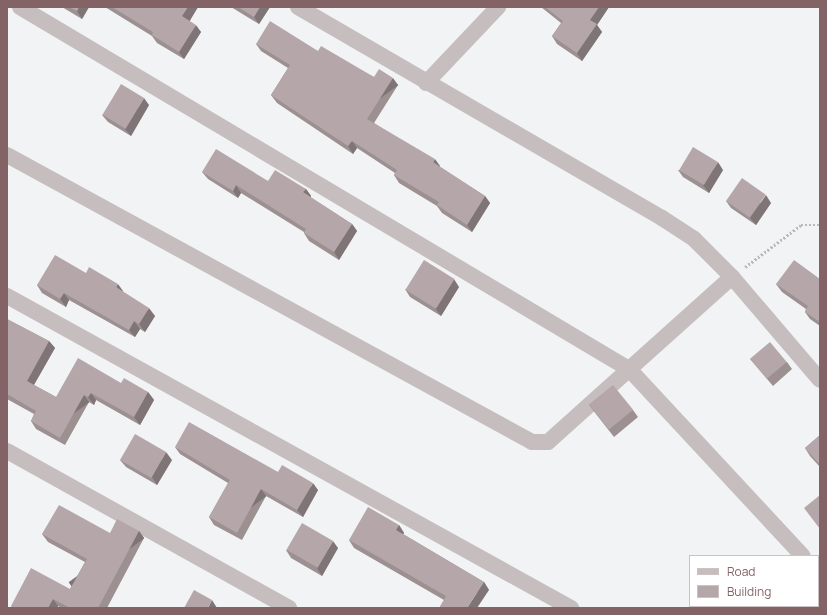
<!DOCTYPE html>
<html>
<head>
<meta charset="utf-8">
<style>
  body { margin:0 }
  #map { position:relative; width:827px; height:615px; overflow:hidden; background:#f1f3f5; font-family:Manrope,sans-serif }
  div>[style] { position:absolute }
  .path>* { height:2.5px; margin-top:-1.25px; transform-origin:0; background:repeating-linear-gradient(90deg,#bdb7b8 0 2px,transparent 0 4px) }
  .minor>* { height:16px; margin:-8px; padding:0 8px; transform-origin:8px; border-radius:8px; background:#c6bdbe }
  .wall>* { inset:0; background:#9c9091 }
  .shaded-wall>* { inset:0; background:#7f7576; transform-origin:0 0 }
  .building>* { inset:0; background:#b5a7a9; transform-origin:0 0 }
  span { translate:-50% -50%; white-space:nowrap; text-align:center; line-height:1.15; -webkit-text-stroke:4px #fff; paint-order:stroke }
  .frame { position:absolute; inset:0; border:8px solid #836366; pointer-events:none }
  .legend { position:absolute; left:689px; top:555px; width:130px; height:52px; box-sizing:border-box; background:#fff; border:1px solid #cdc1c2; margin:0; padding:5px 7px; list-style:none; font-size:12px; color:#836366 }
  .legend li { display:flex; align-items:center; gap:8px; height:20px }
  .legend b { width:20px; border:1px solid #cdc1c2 }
</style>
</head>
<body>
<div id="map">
  <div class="path">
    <div style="left:745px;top:267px;width:70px;rotate:-36.9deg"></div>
    <div style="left:801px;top:225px;width:19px"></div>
  </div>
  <div class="minor">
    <div style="left:20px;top:7px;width:708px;rotate:30.73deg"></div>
    <div style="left:629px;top:369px;width:255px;rotate:47.1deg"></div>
    <div style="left:298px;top:7px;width:421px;rotate:30.1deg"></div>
    <div style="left:662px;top:218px;width:38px;rotate:33deg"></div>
    <div style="left:694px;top:239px;width:54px;rotate:45deg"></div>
    <div style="left:732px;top:277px;width:135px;rotate:49.5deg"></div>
    <div style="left:426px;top:83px;width:105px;rotate:-46.5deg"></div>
    <div style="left:7px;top:155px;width:598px;rotate:28.66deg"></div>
    <div style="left:532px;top:442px;width:16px"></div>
    <div style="left:548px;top:442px;width:247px;rotate:-41.9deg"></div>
    <div style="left:7px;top:296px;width:645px;rotate:28.95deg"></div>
    <div style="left:7px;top:451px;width:323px;rotate:29.1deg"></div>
    <div style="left:818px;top:572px;width:3px;rotate:45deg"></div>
    <div style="left:818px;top:601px;width:4px;rotate:-56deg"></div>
  </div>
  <div class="wall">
    <div style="clip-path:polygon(62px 7px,89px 7px,82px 19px)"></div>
    <div style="clip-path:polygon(105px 7px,198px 7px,189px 21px,201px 32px,184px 59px,157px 43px,152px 36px)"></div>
    <div style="clip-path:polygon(231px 7px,270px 7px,259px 24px)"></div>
    <div style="clip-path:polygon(541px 7px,609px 7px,597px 25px,602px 32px,582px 61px,557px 44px,552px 36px,561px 23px)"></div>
    <div style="clip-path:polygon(256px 44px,318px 51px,374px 77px,398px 85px,374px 123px,440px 166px,440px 167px,485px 196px,490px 203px,472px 232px,442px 213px,437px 206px,399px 183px,394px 175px,395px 173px,357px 148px,353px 154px,277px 103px,271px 95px,288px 68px,261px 51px)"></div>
    <div style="clip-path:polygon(149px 105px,131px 136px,108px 122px,102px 115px)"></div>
    <div style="clip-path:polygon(678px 170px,723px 170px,709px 193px,683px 177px)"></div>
    <div style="clip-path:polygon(202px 172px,268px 181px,306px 189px,311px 196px,310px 197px,352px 224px,357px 231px,339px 260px,309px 241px,304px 233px,304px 232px,241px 193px,238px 198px,208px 179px)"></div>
    <div style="clip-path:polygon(726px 201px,771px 203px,756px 225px,731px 208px)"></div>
    <div style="clip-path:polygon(86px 273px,123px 291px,123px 292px,155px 316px,145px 332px,140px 329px,135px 337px,69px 300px,66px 307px,42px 293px,37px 285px)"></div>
    <div style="clip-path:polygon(820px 279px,820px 326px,810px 319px,805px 312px,806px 309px,782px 292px,776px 284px)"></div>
    <div style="clip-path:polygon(459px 287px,441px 316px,410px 297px,405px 289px)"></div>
    <div style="clip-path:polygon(7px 319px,49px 341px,55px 348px,34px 385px,56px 397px,121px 383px,148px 392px,154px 400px,140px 425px,96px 400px,94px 405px,89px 402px,65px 445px,36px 429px,31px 421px,34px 414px,7px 399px)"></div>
    <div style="clip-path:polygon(750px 359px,787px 362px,792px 369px,773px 386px,756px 366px)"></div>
    <div style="clip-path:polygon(589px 405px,633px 410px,638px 417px,614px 437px)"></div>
    <div style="clip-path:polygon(820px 435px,820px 467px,810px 456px,805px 448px)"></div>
    <div style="clip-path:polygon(175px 447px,278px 472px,318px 490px,303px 517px,266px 496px,242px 540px,214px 525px,209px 517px,228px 483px,180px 454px)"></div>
    <div style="clip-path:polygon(120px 460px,172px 460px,157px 485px,126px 467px)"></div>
    <div style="clip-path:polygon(399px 525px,404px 533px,403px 534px,484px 582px,489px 590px,444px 600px,354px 548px,349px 540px)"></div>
    <div style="clip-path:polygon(139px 531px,144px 538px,107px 608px,61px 608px,58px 606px,57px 608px,13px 608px,11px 606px,70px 589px,85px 562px,48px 542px,42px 534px,110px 533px)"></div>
    <div style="clip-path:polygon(338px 548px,322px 576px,291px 558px,286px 550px)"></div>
  </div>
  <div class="shaded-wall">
    <div style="clip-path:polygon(79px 7px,89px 7px,82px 19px,77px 11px)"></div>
    <div style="clip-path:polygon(188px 7px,198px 7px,188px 24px,182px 16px)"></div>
    <div style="clip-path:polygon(260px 7px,270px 7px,259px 24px,254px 17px)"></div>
    <div style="clip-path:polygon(599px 7px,609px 7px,597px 25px,602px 32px,582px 61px,577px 53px,590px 20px)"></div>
    <div style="clip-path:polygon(196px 25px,201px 32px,184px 59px,179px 52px)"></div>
    <div style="left:393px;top:78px;width:9px;height:49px;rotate:54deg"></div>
    <div style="clip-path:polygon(144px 98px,149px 105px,131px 136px,125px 129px)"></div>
    <div style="clip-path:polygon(352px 141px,357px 148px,353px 154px,348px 146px)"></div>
    <div style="clip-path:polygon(435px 159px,440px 166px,438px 170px,433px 162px)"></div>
    <div style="clip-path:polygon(718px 162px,723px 170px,709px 193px,703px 185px)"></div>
    <div style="clip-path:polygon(236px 185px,241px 193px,238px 198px,233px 191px)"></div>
    <div style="clip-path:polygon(306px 189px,311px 196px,309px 200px,303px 192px)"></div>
    <div style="clip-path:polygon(766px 195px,771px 203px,756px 225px,750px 218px)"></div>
    <div style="clip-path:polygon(485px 196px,490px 203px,472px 232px,467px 225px)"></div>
    <div style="clip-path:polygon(352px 224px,357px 231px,339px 260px,334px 252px)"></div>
    <div style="clip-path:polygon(454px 279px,459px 287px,441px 316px,435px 308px)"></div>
    <div style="clip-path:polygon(118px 284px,123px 291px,121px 295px,116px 287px)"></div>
    <div style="clip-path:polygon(64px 293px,69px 300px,66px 307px,60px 299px)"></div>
    <div style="clip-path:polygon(149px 308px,155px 316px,145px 332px,139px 324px)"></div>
    <div style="clip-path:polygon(134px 321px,140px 329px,135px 337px,129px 330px)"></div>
    <div style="clip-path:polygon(49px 341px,55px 348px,32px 388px,27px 381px)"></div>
    <div style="clip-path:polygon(148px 392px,154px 400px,140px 425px,134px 417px)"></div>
    <div style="clip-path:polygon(91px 393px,96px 400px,94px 405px,88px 397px)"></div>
    <div style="left:84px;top:395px;width:9px;height:49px;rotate:54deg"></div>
    <div style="clip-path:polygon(166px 452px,172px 460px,157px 485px,152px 477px)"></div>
    <div style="clip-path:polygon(313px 483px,318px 490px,303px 517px,297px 510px)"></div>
    <div style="left:261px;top:489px;width:9px;height:50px;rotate:54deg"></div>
    <div style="clip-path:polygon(399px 525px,404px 533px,401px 537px,396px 530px)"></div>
    <div style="left:139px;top:531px;width:9px;height:87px;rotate:54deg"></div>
    <div style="clip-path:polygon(333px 541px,338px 548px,322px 576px,317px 568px)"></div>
    <div style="clip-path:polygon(484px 582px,489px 590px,477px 608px,467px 608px)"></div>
    <div style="clip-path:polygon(53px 599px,58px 606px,57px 608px,48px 608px)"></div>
    <div style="clip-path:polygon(212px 600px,217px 608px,208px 608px)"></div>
  </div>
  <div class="building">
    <div style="clip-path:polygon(69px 7px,79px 7px,77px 11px)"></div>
    <div style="clip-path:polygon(112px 7px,188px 7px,182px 16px,196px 25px,179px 52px,152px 35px,153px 32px)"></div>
    <div style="clip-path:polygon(238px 7px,260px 7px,254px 17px)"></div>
    <div style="clip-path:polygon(545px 7px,599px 7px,590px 20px,597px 24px,577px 53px,552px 36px,563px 21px)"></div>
    <div style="clip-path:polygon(270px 21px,318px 51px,321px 46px,374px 77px,379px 69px,393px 78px,367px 119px,435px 159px,433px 162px,485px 196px,467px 225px,437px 205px,439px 202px,394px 175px,397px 170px,352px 141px,348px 146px,271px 95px,290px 65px,256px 44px)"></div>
    <div style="left:121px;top:84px;width:27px;height:36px;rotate:31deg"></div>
    <div style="left:693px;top:147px;width:29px;height:27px;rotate:31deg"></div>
    <div style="clip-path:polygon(216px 149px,268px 181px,275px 170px,306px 189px,303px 192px,352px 224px,334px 252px,304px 233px,306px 229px,236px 185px,233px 191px,202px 172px)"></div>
    <div style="left:742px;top:178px;width:29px;height:28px;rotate:35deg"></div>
    <div style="clip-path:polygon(55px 255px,86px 273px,89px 267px,118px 284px,116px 287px,149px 308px,139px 324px,134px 321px,129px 330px,64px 293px,60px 299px,37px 285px)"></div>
    <div style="left:424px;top:260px;width:36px;height:35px;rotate:32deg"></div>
    <div style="clip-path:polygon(794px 260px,820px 279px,820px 322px,805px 312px,808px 306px,776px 284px)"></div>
    <div style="clip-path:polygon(7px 319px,49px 341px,27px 381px,56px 397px,78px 358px,121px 383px,124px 378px,148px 392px,134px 417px,91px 393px,88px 397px,84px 395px,60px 438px,31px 421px,36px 411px,7px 394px)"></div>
    <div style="left:770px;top:342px;width:26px;height:26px;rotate:50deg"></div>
    <div style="left:613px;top:385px;width:32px;height:31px;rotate:51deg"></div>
    <div style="clip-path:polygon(189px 422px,278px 472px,282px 465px,313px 483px,297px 510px,261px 489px,237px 533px,209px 517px,230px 480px,175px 447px)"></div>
    <div style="left:135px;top:434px;width:36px;height:30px;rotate:30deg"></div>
    <div style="clip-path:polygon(820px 435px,820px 465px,805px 448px)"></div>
    <div style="clip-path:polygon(820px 495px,820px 529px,804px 508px)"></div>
    <div style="clip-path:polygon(59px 505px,110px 533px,117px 519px,139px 531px,98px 608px,70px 608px,53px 599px,48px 608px,15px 608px,11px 606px,31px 568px,70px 589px,87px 559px,42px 534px)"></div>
    <div style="clip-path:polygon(368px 507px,399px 525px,396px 530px,484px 582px,467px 608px,439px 608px,446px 596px,349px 540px)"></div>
    <div style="left:302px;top:523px;width:36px;height:31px;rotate:30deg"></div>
    <div style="clip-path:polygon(194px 590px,212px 600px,208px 608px,184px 608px)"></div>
  </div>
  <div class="frame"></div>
  <ul class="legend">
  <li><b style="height:5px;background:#c6bdbe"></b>Road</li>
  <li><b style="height:11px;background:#b5a7a9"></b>Building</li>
  </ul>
</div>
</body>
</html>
